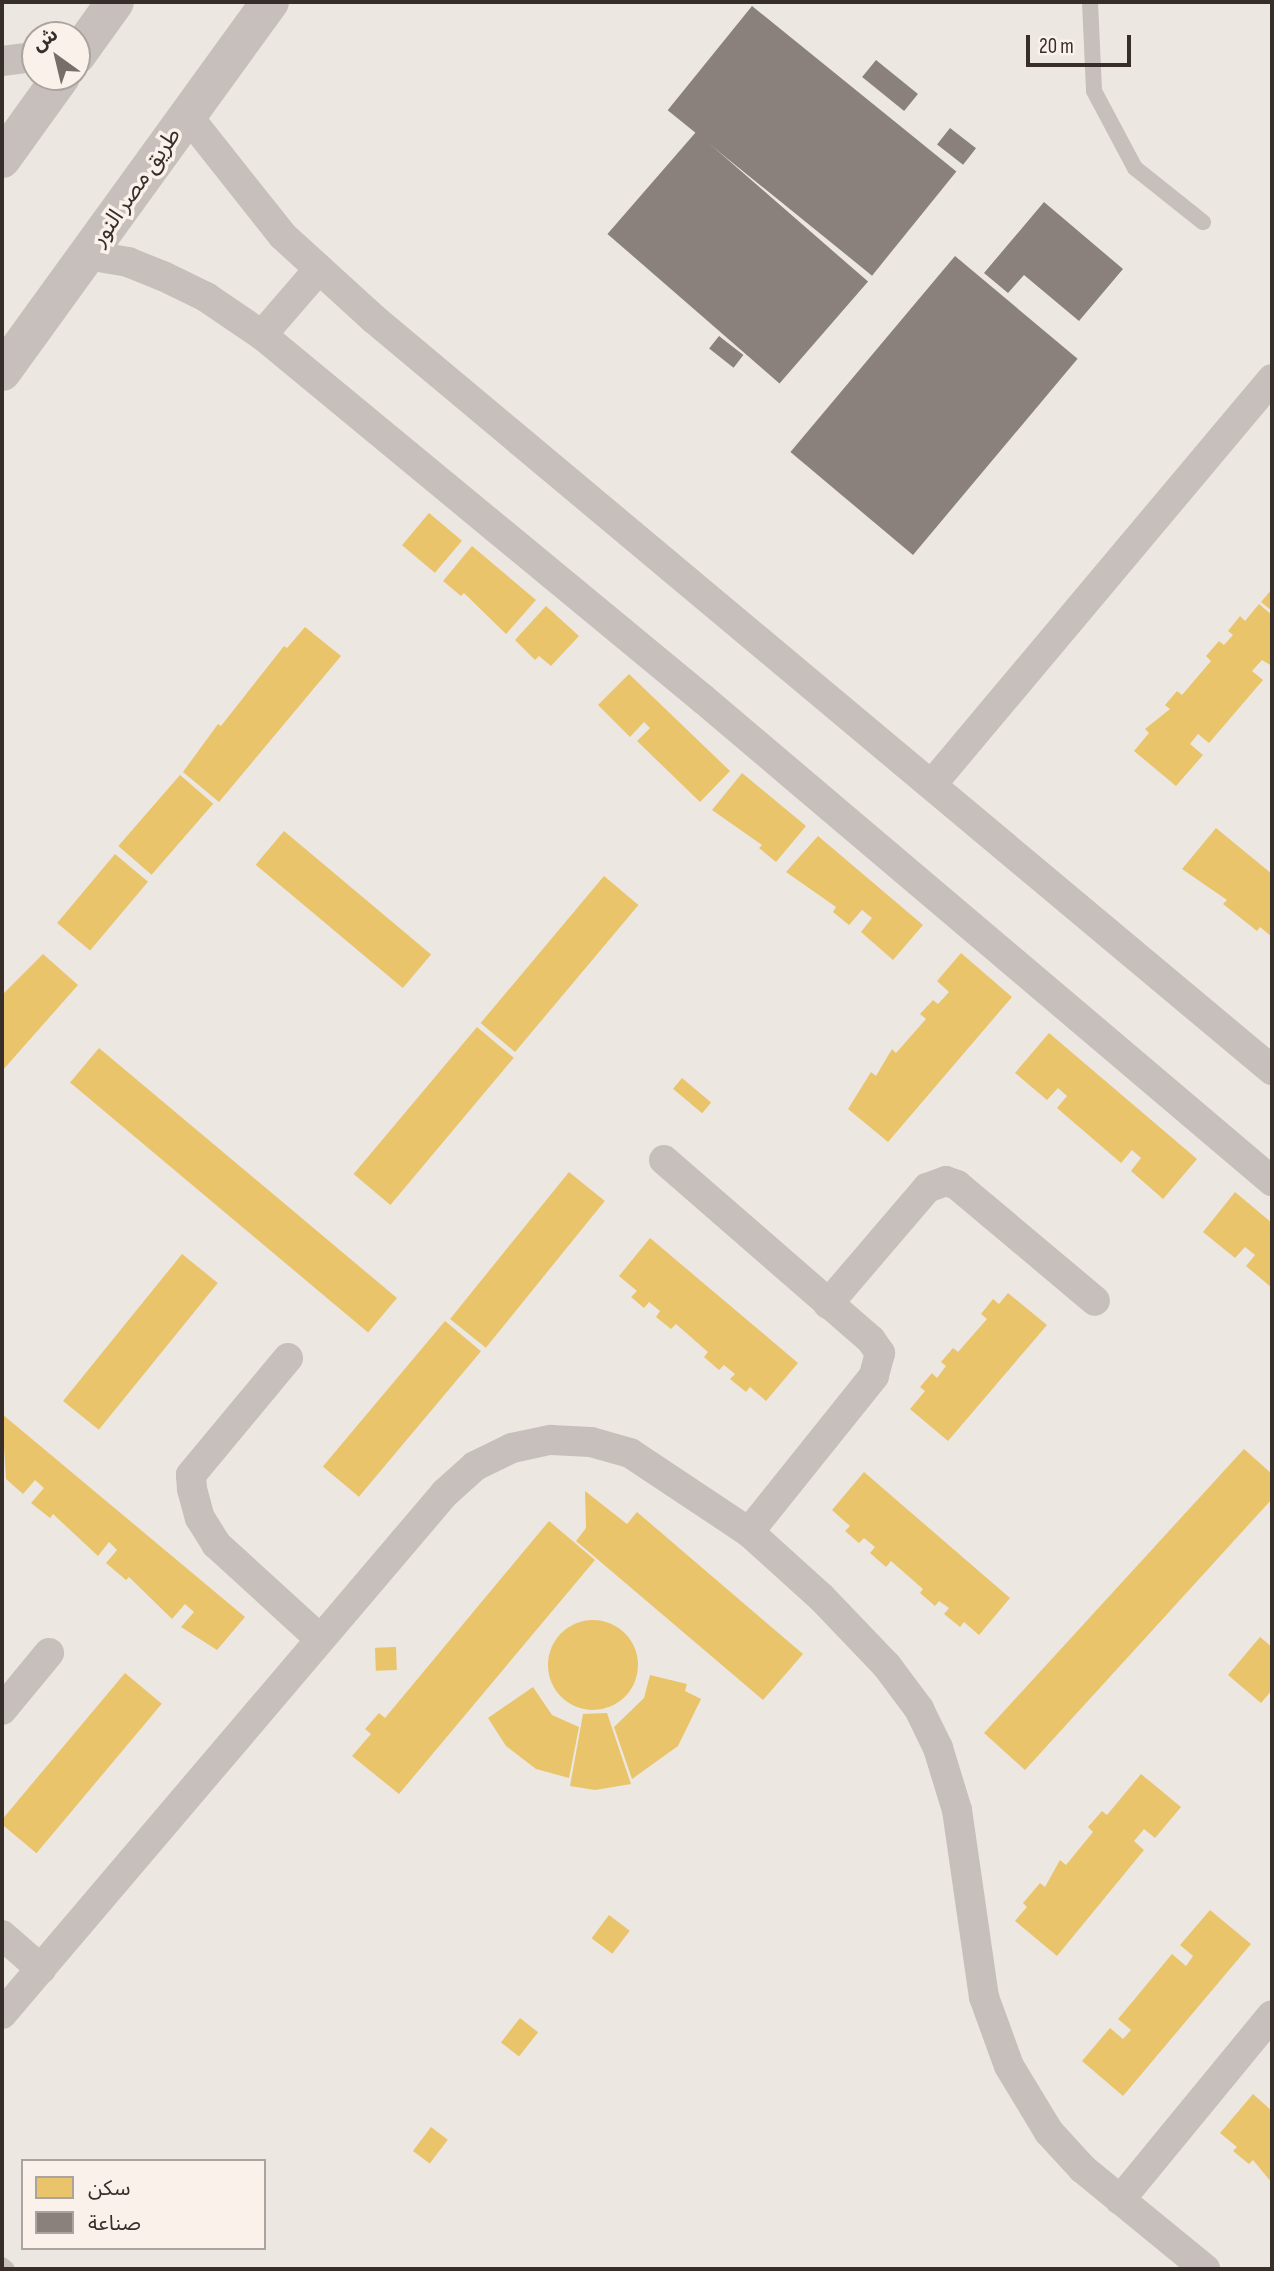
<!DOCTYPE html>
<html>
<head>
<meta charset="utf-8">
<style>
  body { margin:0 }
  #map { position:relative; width:1274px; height:2271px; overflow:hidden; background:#ede7e2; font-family:"Sofia Sans Condensed","Noto Sans Arabic",sans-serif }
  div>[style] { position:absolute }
  .homes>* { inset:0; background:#e9c46a; transform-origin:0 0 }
  .round { border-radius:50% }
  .industry>* { inset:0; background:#8a817c; transform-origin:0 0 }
  .service>* { height:16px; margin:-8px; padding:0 8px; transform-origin:8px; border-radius:8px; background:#c6bfbb }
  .minor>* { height:30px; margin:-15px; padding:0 15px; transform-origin:15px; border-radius:15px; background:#c6bfbb }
  .tertiary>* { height:38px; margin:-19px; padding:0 19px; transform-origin:19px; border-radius:19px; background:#c6bfbb }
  span { translate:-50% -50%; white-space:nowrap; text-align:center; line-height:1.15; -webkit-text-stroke:7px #f9f1ea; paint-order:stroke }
  .street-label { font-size:23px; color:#372d29 }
  .frame { position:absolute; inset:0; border:4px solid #372d29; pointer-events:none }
  .legend { position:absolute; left:21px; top:2159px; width:245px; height:91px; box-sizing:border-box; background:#f9f1ea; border:2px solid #aba39d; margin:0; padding:9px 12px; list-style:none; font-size:21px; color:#372d29 }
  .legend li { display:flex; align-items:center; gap:14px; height:35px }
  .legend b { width:35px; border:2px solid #aba39d }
  .north { position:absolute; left:21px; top:21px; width:70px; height:70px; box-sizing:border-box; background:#f9f1ea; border:2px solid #aba39d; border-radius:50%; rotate:326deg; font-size:19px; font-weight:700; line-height:28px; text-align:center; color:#372d29 }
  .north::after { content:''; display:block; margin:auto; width:24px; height:32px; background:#776e6a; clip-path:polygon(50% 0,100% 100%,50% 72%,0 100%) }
  .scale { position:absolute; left:1026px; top:35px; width:105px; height:32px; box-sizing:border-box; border:4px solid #372d29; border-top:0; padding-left:9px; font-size:21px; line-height:24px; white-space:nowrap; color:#372d29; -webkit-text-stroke:5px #f9f1ea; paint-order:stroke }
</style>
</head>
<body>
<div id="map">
  <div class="homes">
    <div style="left:429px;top:513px;width:43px;height:42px;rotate:40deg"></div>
    <div style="clip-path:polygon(472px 546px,536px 600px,506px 634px,464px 593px,461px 596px,443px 581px)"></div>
    <div style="clip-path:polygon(1272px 589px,1272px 611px,1261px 602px)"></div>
    <div style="clip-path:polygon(1259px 604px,1272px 615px,1272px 666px,1262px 660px,1252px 671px,1263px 680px,1209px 743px,1198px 734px,1190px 744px,1203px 755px,1176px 786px,1134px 751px,1149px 733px,1145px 729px,1170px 709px,1165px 705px,1177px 691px,1182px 695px,1211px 661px,1206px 656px,1219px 641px,1224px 645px,1233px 635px,1228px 631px,1240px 616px,1245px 621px)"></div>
    <div style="clip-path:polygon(546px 606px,579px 636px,551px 666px,539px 656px,535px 660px,515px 640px)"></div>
    <div style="clip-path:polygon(305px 627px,341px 656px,219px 802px,183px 772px,218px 724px,221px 726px,284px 646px,287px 648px)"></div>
    <div style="clip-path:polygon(629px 674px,730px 771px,700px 802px,637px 741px,650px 728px,644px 722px,630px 737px,598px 705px)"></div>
    <div style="clip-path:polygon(742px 773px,806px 826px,776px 862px,759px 848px,762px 845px,712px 810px)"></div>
    <div style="left:180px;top:775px;width:44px;height:94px;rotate:41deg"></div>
    <div style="clip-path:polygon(1216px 828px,1272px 874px,1272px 937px,1260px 927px,1257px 931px,1223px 904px,1227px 900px,1182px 869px)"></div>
    <div style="left:284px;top:831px;width:192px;height:44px;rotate:40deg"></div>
    <div style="clip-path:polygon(818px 836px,923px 925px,893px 960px,861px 932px,872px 918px,862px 910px,849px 925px,833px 912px,836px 907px,786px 872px)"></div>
    <div style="left:115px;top:854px;width:43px;height:90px;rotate:40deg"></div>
    <div style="left:604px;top:876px;width:45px;height:192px;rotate:40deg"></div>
    <div style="clip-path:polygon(961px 953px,1012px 997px,888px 1142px,848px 1109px,871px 1072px,876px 1076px,892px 1049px,896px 1053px,926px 1019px,920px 1014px,933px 1000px,938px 1004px,949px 992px,937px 981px)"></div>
    <div style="clip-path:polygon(43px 954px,78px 985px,2px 1071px,2px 995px)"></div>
    <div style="left:477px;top:1027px;width:48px;height:192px;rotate:40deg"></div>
    <div style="clip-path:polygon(1049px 1033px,1197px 1159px,1163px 1199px,1131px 1171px,1141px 1158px,1132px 1150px,1121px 1163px,1057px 1108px,1067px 1096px,1058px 1088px,1047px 1100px,1015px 1073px)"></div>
    <div style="left:99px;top:1048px;width:389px;height:45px;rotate:40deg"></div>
    <div style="left:682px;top:1078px;width:38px;height:14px;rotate:40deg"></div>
    <div style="left:569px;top:1172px;width:46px;height:189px;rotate:39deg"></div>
    <div style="clip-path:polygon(1235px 1192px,1272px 1223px,1272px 1288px,1246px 1266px,1255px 1255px,1245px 1247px,1235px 1258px,1203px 1232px)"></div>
    <div style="clip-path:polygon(650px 1238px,798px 1363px,766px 1401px,750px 1387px,746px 1392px,730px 1379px,735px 1374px,724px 1365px,719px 1370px,704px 1357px,708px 1352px,676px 1324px,671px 1329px,656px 1317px,660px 1311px,649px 1302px,644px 1308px,631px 1297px,637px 1291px,619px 1276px)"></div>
    <div style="left:182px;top:1254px;width:46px;height:189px;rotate:39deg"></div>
    <div style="clip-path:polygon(1008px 1293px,1047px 1325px,948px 1441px,910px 1409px,925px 1391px,920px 1387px,932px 1373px,937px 1378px,946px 1366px,941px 1362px,953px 1348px,958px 1352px,987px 1319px,981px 1314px,993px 1299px,999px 1304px)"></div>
    <div style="left:445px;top:1321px;width:47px;height:190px;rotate:40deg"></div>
    <div style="clip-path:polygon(2px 1414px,245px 1617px,217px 1650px,181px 1627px,194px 1612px,185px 1604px,172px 1619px,129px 1577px,126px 1580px,106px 1563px,117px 1550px,109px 1542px,98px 1556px,53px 1514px,50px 1518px,31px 1503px,44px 1488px,35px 1480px,23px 1494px,6px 1479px)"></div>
    <div style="clip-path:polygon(1244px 1449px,1272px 1474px,1272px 1499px,1025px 1770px,984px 1733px)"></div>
    <div style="clip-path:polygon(864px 1472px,1010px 1598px,979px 1635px,964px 1622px,960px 1627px,944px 1614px,949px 1608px,939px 1601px,935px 1606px,920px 1593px,923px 1589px,891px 1561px,886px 1567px,870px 1553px,875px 1547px,864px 1538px,859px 1543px,845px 1531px,850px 1526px,832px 1510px)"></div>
    <div style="clip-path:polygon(585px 1491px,627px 1524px,637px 1512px,803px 1654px,763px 1700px,576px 1541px,586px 1528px)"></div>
    <div style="clip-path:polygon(549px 1521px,595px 1560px,399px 1794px,352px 1756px,371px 1734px,365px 1729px,379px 1713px,385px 1718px)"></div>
    <div class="round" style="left:548px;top:1620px;width:90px;height:90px"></div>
    <div style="clip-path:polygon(1260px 1637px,1272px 1647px,1272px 1690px,1261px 1703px,1228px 1675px)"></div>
    <div style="left:396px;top:1647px;width:23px;height:21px;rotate:88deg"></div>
    <div style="left:125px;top:1673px;width:48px;height:195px;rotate:40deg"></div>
    <div style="clip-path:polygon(650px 1675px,687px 1684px,685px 1691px,701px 1699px,678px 1746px,632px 1779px,614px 1727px,644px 1698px)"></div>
    <div style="clip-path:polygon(533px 1687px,552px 1715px,579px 1727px,569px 1778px,536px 1769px,506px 1746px,488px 1718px)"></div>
    <div style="clip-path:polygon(607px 1713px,631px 1784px,595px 1790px,570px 1786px,583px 1714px)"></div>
    <div style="clip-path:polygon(1141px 1774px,1181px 1807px,1155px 1838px,1144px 1829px,1134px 1841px,1144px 1850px,1057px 1956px,1015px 1921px,1027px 1907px,1023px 1903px,1040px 1883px,1045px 1887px,1060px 1860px,1066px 1865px,1093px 1832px,1088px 1827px,1102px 1811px,1107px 1815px)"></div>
    <div style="clip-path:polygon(1210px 1910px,1251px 1944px,1123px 2096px,1082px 2061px,1110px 2028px,1123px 2039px,1131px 2030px,1118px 2019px,1172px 1954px,1186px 1966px,1193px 1956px,1180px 1945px)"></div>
    <div style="left:609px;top:1915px;width:26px;height:29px;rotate:37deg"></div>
    <div style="left:520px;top:2018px;width:23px;height:31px;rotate:38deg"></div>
    <div style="clip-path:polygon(1253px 2094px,1272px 2111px,1272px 2183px,1253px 2160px,1249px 2164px,1233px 2151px,1237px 2147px,1220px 2133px)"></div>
    <div style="left:431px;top:2127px;width:21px;height:30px;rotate:37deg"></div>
  </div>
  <div class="industry">
    <div style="left:752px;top:6px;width:263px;height:134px;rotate:39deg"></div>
    <div style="left:876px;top:60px;width:54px;height:22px;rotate:39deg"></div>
    <div style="left:950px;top:128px;width:33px;height:21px;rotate:38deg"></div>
    <div style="left:696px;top:132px;width:228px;height:135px;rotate:41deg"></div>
    <div style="clip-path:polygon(1044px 202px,1123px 269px,1079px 321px,1024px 275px,1008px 293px,984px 273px)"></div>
    <div style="left:955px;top:256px;width:160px;height:256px;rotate:40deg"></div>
    <div style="left:719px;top:336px;width:31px;height:16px;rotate:38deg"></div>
  </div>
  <div class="service">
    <div style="left:1090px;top:2px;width:89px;rotate:87.4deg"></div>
    <div style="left:1094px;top:91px;width:87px;rotate:62deg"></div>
    <div style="left:1135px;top:168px;width:87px;rotate:38.5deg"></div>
    <div style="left:2px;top:2265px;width:6px;rotate:39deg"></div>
  </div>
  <div class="minor">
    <div style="left:2px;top:61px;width:33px;rotate:-7deg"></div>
    <div style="left:187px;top:115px;width:154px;rotate:51.6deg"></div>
    <div style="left:283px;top:236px;width:123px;rotate:42.4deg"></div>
    <div style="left:374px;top:319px;width:1171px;rotate:39.91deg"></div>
    <div style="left:87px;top:255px;width:42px;rotate:9.7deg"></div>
    <div style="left:128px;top:262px;width:38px;rotate:22deg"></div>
    <div style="left:163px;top:276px;width:48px;rotate:26deg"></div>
    <div style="left:206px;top:297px;width:68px;rotate:34.2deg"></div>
    <div style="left:262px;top:335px;width:572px;rotate:39.54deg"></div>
    <div style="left:703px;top:699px;width:746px;rotate:40.27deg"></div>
    <div style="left:262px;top:335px;width:87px;rotate:-49.2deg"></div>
    <div style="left:933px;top:783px;width:527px;rotate:-50deg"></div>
    <div style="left:664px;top:1160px;width:274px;rotate:41deg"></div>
    <div style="left:871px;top:1340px;width:16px;rotate:55deg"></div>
    <div style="left:880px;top:1353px;width:24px;rotate:105deg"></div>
    <div style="left:874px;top:1376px;width:200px;rotate:128.7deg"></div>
    <div style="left:828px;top:1304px;width:153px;rotate:-49.5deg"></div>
    <div style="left:927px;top:1188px;width:20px;rotate:-20deg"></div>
    <div style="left:946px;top:1181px;width:12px;rotate:20deg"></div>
    <div style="left:957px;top:1185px;width:180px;rotate:40deg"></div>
    <div style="left:288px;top:1358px;width:152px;rotate:129.7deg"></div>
    <div style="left:191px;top:1475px;width:14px;rotate:86deg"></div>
    <div style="left:192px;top:1489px;width:30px;rotate:75deg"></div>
    <div style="left:200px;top:1518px;width:31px;rotate:58deg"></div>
    <div style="left:216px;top:1544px;width:138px;rotate:42.4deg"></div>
    <div style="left:2px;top:1710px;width:74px;rotate:-50.5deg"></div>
    <div style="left:2px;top:1935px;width:52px;rotate:41.1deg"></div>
    <div style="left:2px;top:2014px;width:684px;rotate:-49.63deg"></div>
    <div style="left:445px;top:1493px;width:40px;rotate:-42deg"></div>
    <div style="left:475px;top:1466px;width:41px;rotate:-25.9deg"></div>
    <div style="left:512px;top:1448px;width:40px;rotate:-12deg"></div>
    <div style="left:551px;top:1440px;width:40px;rotate:2.9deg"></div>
    <div style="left:591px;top:1442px;width:41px;rotate:15.8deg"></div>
    <div style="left:630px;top:1453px;width:143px;rotate:33.6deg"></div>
    <div style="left:749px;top:1532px;width:97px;rotate:42.1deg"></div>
    <div style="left:821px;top:1597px;width:95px;rotate:46.3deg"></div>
    <div style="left:887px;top:1666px;width:54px;rotate:53.3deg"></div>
    <div style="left:919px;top:1709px;width:43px;rotate:64deg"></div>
    <div style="left:938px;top:1748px;width:65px;rotate:73deg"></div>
    <div style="left:957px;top:1810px;width:189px;rotate:81.8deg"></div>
    <div style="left:984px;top:1997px;width:73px;rotate:70.1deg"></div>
    <div style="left:1009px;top:2066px;width:77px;rotate:58.8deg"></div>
    <div style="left:1049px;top:2132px;width:50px;rotate:47.4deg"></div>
    <div style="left:1083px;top:2169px;width:158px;rotate:39.3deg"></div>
    <div style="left:1120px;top:2200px;width:239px;rotate:-50.6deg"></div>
  </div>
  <div class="tertiary">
    <div style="left:77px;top:55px;width:65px;rotate:-54.4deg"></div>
    <div style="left:2px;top:159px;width:101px;rotate:-54.3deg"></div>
    <div style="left:2px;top:372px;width:457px;rotate:-54.1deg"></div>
  </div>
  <div class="street-label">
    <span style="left:136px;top:187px;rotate:-55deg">طريق مصر النور</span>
  </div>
  <div class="frame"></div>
  <ul class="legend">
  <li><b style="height:19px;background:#e9c46a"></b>سكن</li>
  <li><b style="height:19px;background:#8a817c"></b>صناعة</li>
  </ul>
  <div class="north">ش</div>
  <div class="scale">20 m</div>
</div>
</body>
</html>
